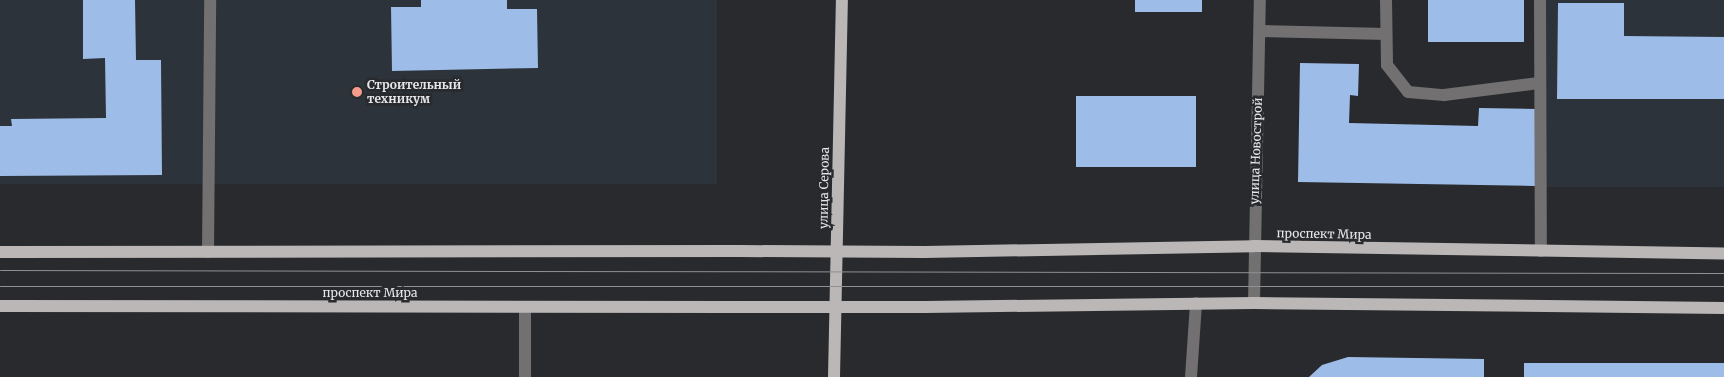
<!DOCTYPE html>
<html>
<head>
<meta charset="utf-8">
<style>
  body { margin:0 }
  #map { position:relative; width:1724px; height:377px; overflow:hidden; background:#282a2d; font-family:Merriweather,serif }
  div>[style] { position:absolute }
  .built>* { inset:0; background:#2d333a; transform-origin:0 0 }
  .building>* { inset:0; background:#9dbde8; transform-origin:0 0 }
  .minor>* { height:12px; margin:-6px; padding:0 6px; transform-origin:6px; border-radius:6px; background:#727070 }
  .major>* { height:12px; margin:-6px; padding:0 6px; transform-origin:6px; border-radius:6px; background:#bbb7b6 }
  .tram>* { height:1px; margin:-0.5px; padding:0 0.5px; transform-origin:0.5px; border-radius:0.5px; background:#8e9093 }
  .major-bridge>* { height:12px; margin:-6px; padding:0 6px; transform-origin:6px; border-radius:6px; background:#bbb7b6 }
  .dots>* { width:14px; height:14px; translate:-50% -50%; box-sizing:border-box; border:2px solid #282a2d; border-radius:50% }
  span { translate:-50% -50%; white-space:nowrap; text-align:center; line-height:1.15; -webkit-text-stroke:5px #282a2d; paint-order:stroke }
  .poi-label { font-size:12px; color:#e5e7e9; font-weight:700 }
  .left { translate:0 -50%; text-align:left }
  .street-label { font-size:12px; color:#e5e7e9 }
</style>
</head>
<body>
<div id="map">
  <div class="built">
    <div style="left:0;top:0;width:717px;height:184px"></div>
    <div style="left:1546px;top:0;width:178px;height:187px"></div>
  </div>
  <div class="building">
    <div style="clip-path:polygon(83px 0,135px 0,136px 60px,161px 60px,162px 175px,0 176px,0 126px,12px 126px,11px 119px,106px 118px,105px 58px,83px 59px)"></div>
    <div style="clip-path:polygon(421px 0,507px 0,507px 9px,537px 9px,538px 68px,392px 71px,391px 7px,421px 7px)"></div>
    <div style="left:1135px;top:0;width:67px;height:12px"></div>
    <div style="left:1428px;top:0;width:96px;height:42px"></div>
    <div style="clip-path:polygon(1558px 3px,1624px 3px,1624px 36px,1724px 37px,1724px 99px,1557px 99px)"></div>
    <div style="clip-path:polygon(1300px 63px,1359px 64px,1358px 96px,1350px 95px,1349px 123px,1478px 126px,1479px 108px,1536px 109px,1535px 186px,1298px 182px)"></div>
    <div style="left:1076px;top:96px;width:120px;height:71px"></div>
    <div style="clip-path:polygon(1348px 357px,1484px 359px,1484px 377px,1309px 377px,1322px 365px)"></div>
    <div style="left:1524px;top:363px;width:200px;height:14px"></div>
  </div>
  <div class="minor">
    <div style="left:1386px;top:0;width:65px;rotate:89.1deg"></div>
    <div style="left:1387px;top:65px;width:34px;rotate:52deg"></div>
    <div style="left:1408px;top:92px;width:36px;rotate:5deg"></div>
    <div style="left:1444px;top:95px;width:96px;rotate:-7.2deg"></div>
    <div style="left:1540px;top:0;width:251px;rotate:89.8deg"></div>
    <div style="left:1260px;top:31px;width:126px;rotate:1.4deg"></div>
    <div style="left:208px;top:252px;width:252px;rotate:-89.5deg"></div>
    <div style="left:1254px;top:303px;width:303px;rotate:-88.9deg"></div>
    <div style="left:525px;top:307px;width:70px;rotate:90deg"></div>
    <div style="left:1191px;top:377px;width:74px;rotate:-86.1deg"></div>
  </div>
  <div class="major">
    <div style="left:0;top:252px;width:740px;rotate:-0.08deg"></div>
    <div style="left:924px;top:252px;width:330px;rotate:-1deg"></div>
    <div style="left:1254px;top:246px;width:470px;rotate:0.9deg"></div>
    <div style="left:0;top:306px;width:740px;rotate:0.08deg"></div>
    <div style="left:924px;top:307px;width:330px;rotate:-0.7deg"></div>
    <div style="left:1254px;top:303px;width:470px;rotate:0.6deg"></div>
    <div style="left:834px;top:377px;width:377px;rotate:-88.8deg"></div>
  </div>
  <div class="tram">
    <div style="left:0;top:270px;width:1724px;rotate:0.1deg"></div>
    <div style="left:0;top:286px;width:1724px"></div>
  </div>
  <div class="major-bridge">
    <div style="left:740px;top:251px;width:184px;rotate:0.3deg"></div>
    <div style="left:740px;top:307px;width:184px"></div>
  </div>
  <div class="dots">
    <div style="left:357px;top:92px;background:#f49d8c"></div>
  </div>
  <div class="poi-label">
    <span class="left" style="left:367px;top:92px">Строительный<br>техникум</span>
  </div>
  <div class="street-label">
    <span style="left:1256px;top:151px;rotate:-88deg">улица Новострой</span>
    <span style="left:824px;top:188px;rotate:-89deg">улица Серова</span>
    <span style="left:1324px;top:234px;rotate:1deg">проспект Мира</span>
    <span style="left:370px;top:293px">проспект Мира</span>
  </div>
</div>
</body>
</html>
